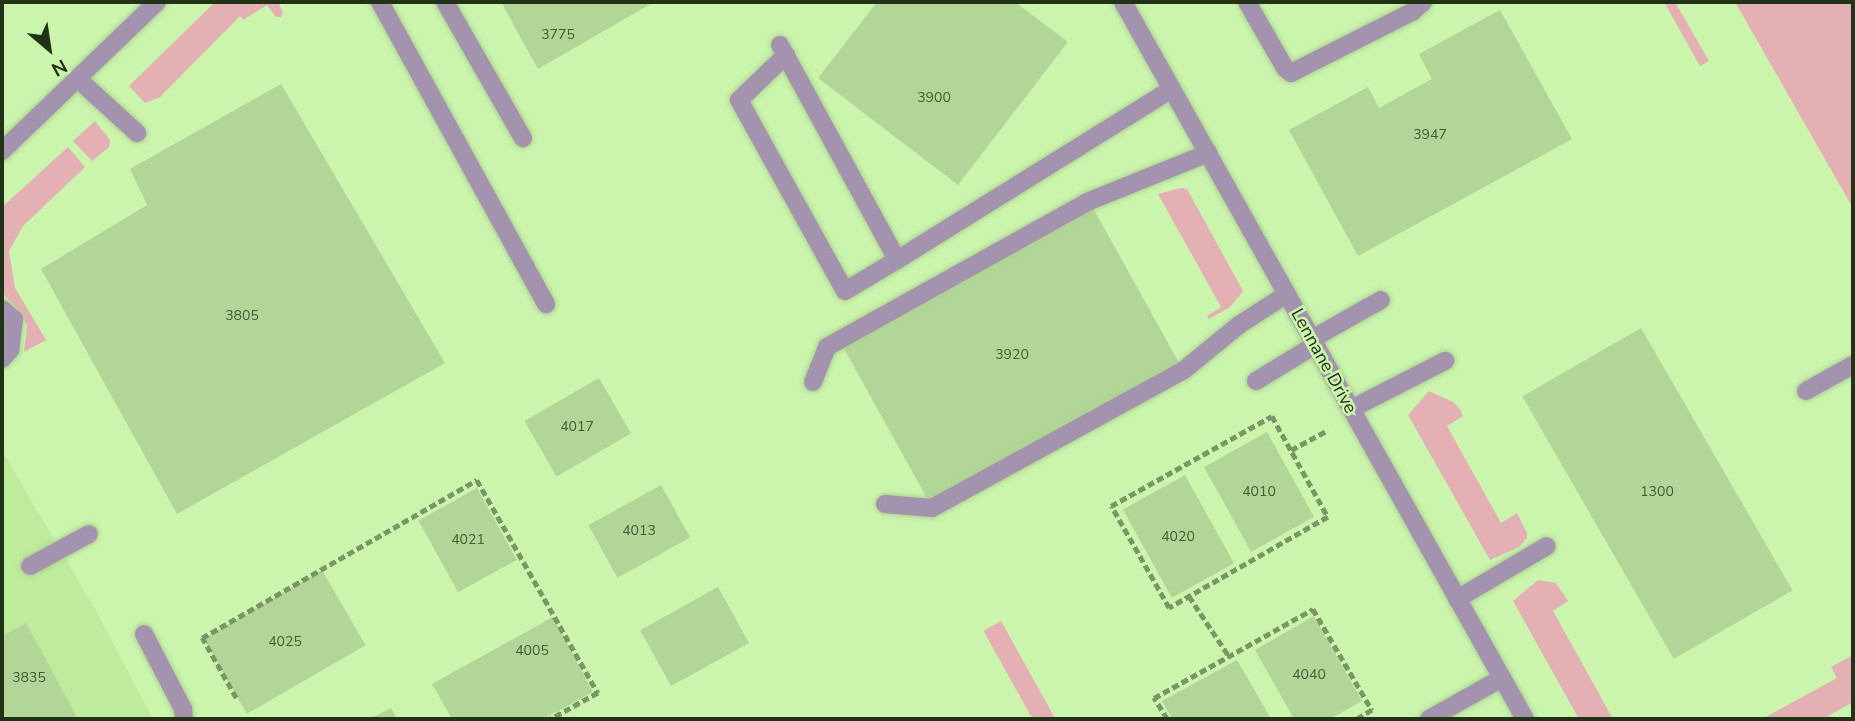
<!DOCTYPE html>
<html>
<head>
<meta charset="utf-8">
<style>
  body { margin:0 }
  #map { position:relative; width:1855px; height:721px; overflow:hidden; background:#cbf4ad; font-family:"Nunito Sans",sans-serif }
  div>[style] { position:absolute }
  .built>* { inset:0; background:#bfeb9d }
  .green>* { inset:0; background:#e5b0b4; transform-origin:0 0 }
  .building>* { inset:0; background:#b2d697; transform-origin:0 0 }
  .path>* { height:4.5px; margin-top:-2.25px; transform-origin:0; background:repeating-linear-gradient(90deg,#799664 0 7px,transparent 0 10.5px) }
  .roads { filter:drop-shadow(0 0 2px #add192) drop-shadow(0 0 2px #add192) }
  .minor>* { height:18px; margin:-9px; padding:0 9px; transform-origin:9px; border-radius:9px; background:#a493ae }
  span { translate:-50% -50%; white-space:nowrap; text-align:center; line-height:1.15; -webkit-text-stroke:5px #cbf4ad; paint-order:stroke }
  .number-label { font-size:14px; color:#465b36 }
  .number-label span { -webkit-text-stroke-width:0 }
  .street-label { font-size:18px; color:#223216 }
  .frame { position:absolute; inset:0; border:4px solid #223216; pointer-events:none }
  .north { position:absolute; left:14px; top:14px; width:70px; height:70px; -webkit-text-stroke:5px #cbf4ad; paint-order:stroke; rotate:151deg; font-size:19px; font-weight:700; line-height:28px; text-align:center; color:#223216 }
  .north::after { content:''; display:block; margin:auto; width:24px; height:32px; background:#223216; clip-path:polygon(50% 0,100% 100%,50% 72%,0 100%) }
</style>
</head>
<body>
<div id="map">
  <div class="built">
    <div style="clip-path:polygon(2px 451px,95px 609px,153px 719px,2px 719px)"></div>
  </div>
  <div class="green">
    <div style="clip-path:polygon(215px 2px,278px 2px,283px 12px,281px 17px,276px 17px,267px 5px,243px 20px,240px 16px,160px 97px,145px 103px,129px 86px)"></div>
    <div style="clip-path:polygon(1664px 2px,1675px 2px,1709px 61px,1700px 66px)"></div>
    <div style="clip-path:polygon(1735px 2px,1853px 2px,1853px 208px)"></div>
    <div style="clip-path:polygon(95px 121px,110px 140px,109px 147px,92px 161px,73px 141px)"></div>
    <div style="clip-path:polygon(68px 147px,85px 167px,23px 226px,9px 251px,15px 288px,46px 340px,24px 352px,27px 326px,22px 314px,2px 293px,2px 207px)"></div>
    <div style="clip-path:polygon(1181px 188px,1187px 189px,1243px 291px,1230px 307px,1209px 319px,1207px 316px,1221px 307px,1158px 194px)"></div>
    <div style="clip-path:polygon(1429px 391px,1453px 402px,1460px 409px,1463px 416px,1447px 426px,1501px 523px,1517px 513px,1527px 533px,1527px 538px,1519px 547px,1490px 560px,1408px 415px)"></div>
    <div style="clip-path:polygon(1538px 580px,1556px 583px,1568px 601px,1553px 611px,1613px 719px,1579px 719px,1513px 601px)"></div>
    <div style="left:1001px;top:621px;width:112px;height:20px;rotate:61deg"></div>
    <div style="clip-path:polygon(1853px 655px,1853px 702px,1823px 719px,1762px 719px,1837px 678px,1831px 667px)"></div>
  </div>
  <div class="building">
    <div style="clip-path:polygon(501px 2px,654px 2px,538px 69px)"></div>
    <div style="clip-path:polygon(877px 2px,1015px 2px,1068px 42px,958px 185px,818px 78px)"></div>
    <div style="clip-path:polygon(1500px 10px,1572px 139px,1358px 256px,1289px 130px,1368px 87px,1379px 108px,1432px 79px,1419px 54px)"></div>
    <div style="clip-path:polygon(281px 84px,445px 363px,177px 514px,41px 269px,147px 205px,130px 169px)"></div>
    <div style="left:1092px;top:206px;width:183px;height:286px;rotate:61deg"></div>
    <div style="left:1641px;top:328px;width:303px;height:137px;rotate:60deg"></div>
    <div style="left:599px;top:378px;width:64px;height:86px;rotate:60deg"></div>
    <div style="left:1267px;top:432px;width:97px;height:72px;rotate:61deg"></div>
    <div style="left:1185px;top:475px;width:101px;height:71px;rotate:61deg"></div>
    <div style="left:661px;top:485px;width:60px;height:83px;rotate:61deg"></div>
    <div style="left:477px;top:488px;width:82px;height:67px;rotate:61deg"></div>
    <div style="left:322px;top:570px;width:87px;height:137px;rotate:60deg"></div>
    <div style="left:718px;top:587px;width:64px;height:89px;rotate:61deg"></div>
    <div style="clip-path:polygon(1314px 616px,1362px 701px,1330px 719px,1294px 719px,1255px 650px)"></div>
    <div style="clip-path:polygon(553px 617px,593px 692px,543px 719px,452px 719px,432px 684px)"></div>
    <div style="clip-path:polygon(26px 623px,78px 719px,2px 719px,2px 636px)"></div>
    <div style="clip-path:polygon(1237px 660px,1271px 719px,1172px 719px,1162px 701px)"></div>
    <div style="clip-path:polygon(391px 708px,397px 719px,369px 719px)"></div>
  </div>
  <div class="path">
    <div style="left:1272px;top:416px;width:115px;rotate:61deg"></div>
    <div style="left:1328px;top:517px;width:183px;rotate:150.2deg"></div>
    <div style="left:1169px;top:608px;width:117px;rotate:-119.6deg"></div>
    <div style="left:1111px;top:506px;width:184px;rotate:-29.2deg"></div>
    <div style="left:1291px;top:450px;width:42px;rotate:-28.4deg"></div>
    <div style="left:1189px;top:596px;width:72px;rotate:56.3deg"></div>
    <div style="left:236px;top:698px;width:69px;rotate:-119.5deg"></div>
    <div style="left:202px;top:638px;width:317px;rotate:-29.9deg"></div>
    <div style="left:477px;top:480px;width:245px;rotate:60.4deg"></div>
    <div style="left:598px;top:693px;width:54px;rotate:151deg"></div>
    <div style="left:1167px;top:719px;width:25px;rotate:-122deg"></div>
    <div style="left:1154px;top:698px;width:182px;rotate:-29.2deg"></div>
    <div style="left:1313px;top:609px;width:117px;rotate:59.7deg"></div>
    <div style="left:1372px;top:710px;width:17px;rotate:149deg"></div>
  </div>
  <div class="roads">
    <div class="minor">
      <div style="left:380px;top:2px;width:345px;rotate:61.2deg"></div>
      <div style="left:445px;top:2px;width:157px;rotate:60.2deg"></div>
      <div style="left:1123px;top:2px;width:822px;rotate:60.72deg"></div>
      <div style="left:1247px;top:2px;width:76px;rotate:60.1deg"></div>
      <div style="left:1285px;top:68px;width:8px;rotate:40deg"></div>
      <div style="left:1291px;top:73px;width:136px;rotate:-26.8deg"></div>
      <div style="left:1412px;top:12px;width:15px;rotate:-42deg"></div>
      <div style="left:780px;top:45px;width:245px;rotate:61.4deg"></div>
      <div style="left:897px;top:260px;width:324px;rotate:-31.9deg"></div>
      <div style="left:786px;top:55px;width:65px;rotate:136.2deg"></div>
      <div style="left:739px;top:100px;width:218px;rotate:61deg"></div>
      <div style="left:845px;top:291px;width:61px;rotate:-30.8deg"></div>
      <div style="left:79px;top:80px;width:79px;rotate:42.4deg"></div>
      <div style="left:2px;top:151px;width:215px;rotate:-43.9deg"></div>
      <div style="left:2px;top:309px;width:16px;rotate:40deg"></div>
      <div style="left:14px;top:319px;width:31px;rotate:97deg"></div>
      <div style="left:10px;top:350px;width:12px;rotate:132deg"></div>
      <div style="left:1312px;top:339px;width:79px;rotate:-29.5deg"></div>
      <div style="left:1256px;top:381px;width:69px;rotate:-31.4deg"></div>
      <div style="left:813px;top:382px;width:38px;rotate:-68deg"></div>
      <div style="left:827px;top:347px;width:298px;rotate:-29.1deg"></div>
      <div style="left:1087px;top:202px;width:131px;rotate:-22deg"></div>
      <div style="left:1806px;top:391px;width:54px;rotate:-29deg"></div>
      <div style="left:1351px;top:409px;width:106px;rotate:-27.1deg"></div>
      <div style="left:885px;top:504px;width:47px;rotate:4.9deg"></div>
      <div style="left:932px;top:508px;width:287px;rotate:-28.7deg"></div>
      <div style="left:1184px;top:370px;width:71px;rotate:-39.3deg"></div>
      <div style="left:1239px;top:325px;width:57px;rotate:-32.9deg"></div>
      <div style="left:30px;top:566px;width:67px;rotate:-28.5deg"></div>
      <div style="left:1457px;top:599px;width:104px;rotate:-30.5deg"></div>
      <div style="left:144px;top:634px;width:85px;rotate:62.5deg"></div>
      <div style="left:183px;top:709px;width:10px;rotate:84deg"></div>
      <div style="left:1429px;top:719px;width:84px;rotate:-29.3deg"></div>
    </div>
  </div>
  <div class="number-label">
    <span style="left:558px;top:35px">3775</span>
    <span style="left:934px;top:98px">3900</span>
    <span style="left:1430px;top:135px">3947</span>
    <span style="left:242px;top:316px">3805</span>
    <span style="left:1012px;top:355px">3920</span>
    <span style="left:577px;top:427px">4017</span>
    <span style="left:1259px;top:492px">4010</span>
    <span style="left:1657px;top:492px">1300</span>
    <span style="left:639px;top:531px">4013</span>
    <span style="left:1178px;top:537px">4020</span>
    <span style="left:468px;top:540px">4021</span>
    <span style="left:285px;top:642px">4025</span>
    <span style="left:532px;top:651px">4005</span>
    <span style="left:1309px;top:675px">4040</span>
    <span style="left:29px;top:678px">3835</span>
  </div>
  <div class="street-label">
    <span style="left:1324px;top:361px;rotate:61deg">Lennane Drive</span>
  </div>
  <div class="frame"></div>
  <div class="north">N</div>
</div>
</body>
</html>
